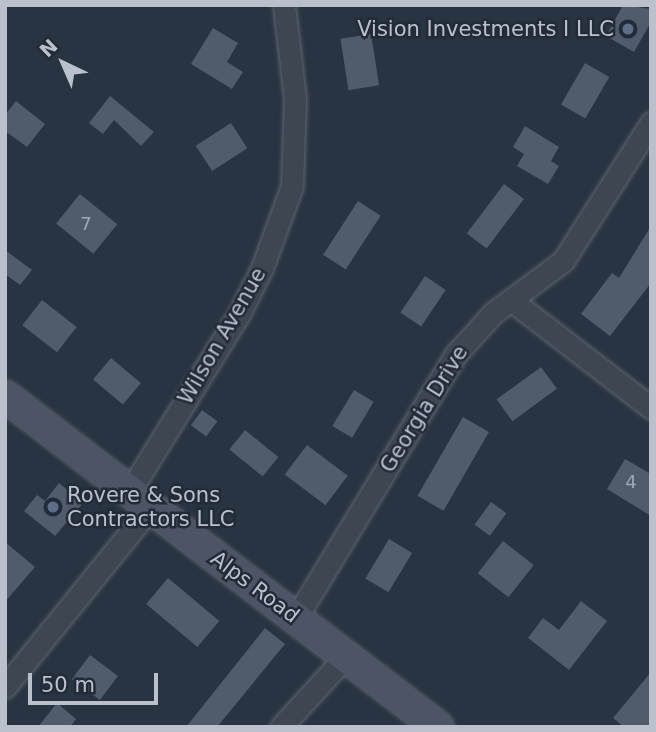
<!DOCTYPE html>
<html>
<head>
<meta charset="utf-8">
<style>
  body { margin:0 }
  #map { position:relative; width:656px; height:732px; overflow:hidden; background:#293442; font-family:"DejaVu Sans",sans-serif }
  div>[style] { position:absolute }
  .building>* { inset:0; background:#505b6b; transform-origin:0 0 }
  .roads { filter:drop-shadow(0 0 2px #5c6470) drop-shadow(0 0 2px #5c6470) }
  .street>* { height:21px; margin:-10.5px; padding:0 10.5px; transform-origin:10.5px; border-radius:10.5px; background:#3e4652 }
  .secondary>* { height:30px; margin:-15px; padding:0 15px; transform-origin:15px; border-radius:15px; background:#4c5565 }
  .dots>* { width:19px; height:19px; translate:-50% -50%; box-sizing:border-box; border:4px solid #222b38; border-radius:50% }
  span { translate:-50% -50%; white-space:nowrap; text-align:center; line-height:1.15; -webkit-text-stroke:5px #222b38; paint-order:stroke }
  .number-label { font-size:18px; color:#a0a8b4 }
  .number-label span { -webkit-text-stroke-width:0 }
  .poi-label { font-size:21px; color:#bbc1cc }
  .right { translate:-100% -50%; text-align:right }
  .left { translate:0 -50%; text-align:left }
  .street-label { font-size:21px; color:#bbc1cc }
  .frame { position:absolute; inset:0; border:7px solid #bbc1cc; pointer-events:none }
  .north { position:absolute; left:28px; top:28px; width:70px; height:70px; -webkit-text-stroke:5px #222b38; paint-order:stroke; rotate:316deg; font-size:19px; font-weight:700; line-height:28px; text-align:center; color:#bbc1cc }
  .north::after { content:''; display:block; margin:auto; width:24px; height:32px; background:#bbc1cc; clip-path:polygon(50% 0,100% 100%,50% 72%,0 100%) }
  .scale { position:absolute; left:28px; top:673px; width:130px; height:32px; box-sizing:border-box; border:4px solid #bbc1cc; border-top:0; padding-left:9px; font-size:21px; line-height:24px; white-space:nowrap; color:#bbc1cc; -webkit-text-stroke:5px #222b38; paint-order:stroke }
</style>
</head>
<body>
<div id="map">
  <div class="building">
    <div style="clip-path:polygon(623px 5px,651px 9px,651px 22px,634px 52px,606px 36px)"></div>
    <div style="clip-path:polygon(213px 28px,238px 43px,227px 62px,243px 72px,232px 89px,191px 64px)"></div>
    <div style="left:371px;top:34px;width:52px;height:31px;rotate:81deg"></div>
    <div style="left:585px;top:63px;width:28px;height:48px;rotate:30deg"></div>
    <div style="clip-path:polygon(110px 96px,154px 132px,141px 146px,114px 120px,103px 134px,89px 123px)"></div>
    <div style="clip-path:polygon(16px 101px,45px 124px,27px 147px,5px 131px,5px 115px)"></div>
    <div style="left:231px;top:123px;width:30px;height:42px;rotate:57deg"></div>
    <div style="clip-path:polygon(525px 126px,559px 147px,551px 161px,559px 166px,548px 184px,517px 166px,524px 154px,513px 147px)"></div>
    <div style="left:504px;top:184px;width:25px;height:62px;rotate:37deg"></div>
    <div style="left:80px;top:194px;width:48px;height:38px;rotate:39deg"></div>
    <div style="left:358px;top:201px;width:27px;height:64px;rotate:33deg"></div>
    <div style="clip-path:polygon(651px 226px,651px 283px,610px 336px,581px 314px,612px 273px,619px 278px)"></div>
    <div style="clip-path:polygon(5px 250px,32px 270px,20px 285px,5px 274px)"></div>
    <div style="left:425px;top:276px;width:25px;height:44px;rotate:34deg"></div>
    <div style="left:42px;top:300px;width:44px;height:32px;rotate:38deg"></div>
    <div style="left:111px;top:358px;width:39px;height:28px;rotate:40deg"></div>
    <div style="left:541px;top:367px;width:27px;height:55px;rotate:54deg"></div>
    <div style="left:354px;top:390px;width:23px;height:42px;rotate:31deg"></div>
    <div style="left:202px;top:410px;width:19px;height:19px;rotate:36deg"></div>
    <div style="left:463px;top:417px;width:30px;height:91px;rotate:30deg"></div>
    <div style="left:245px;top:430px;width:43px;height:25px;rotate:39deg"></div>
    <div style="left:307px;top:445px;width:51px;height:37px;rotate:37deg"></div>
    <div style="clip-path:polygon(625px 459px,651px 474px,651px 516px,607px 489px)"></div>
    <div style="clip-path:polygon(59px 483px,83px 503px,55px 536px,24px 511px,37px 495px,45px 501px)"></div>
    <div style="left:491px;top:502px;width:19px;height:28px;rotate:36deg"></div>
    <div style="left:389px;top:539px;width:27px;height:46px;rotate:31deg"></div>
    <div style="left:503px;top:541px;width:39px;height:41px;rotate:38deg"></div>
    <div style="clip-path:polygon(5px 542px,35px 567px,5px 602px)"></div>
    <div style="left:168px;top:578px;width:67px;height:34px;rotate:40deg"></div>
    <div style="clip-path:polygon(581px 601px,607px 621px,569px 670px,528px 638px,543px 618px,559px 630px)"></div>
    <div style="clip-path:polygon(265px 628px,285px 644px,217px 727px,186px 727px)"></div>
    <div style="left:90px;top:655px;width:35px;height:30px;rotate:37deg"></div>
    <div style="clip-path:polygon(651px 672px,651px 727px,624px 727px,613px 718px)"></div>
    <div style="clip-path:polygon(57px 703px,76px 719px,70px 727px,38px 727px)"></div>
  </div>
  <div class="roads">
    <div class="street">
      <div style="left:511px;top:300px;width:177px;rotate:37.6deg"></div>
      <div style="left:130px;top:491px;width:208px;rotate:-58.4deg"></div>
      <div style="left:239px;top:314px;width:51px;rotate:-63.4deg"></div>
      <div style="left:262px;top:268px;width:87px;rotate:-69.9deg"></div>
      <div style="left:292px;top:186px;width:87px;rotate:-88deg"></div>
      <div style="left:295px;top:99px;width:95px;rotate:-96.7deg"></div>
      <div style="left:296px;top:618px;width:309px;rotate:-58.8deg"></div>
      <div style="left:456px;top:354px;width:55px;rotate:-47.9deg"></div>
      <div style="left:493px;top:313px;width:87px;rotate:-36.6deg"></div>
      <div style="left:563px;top:261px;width:164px;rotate:-57.5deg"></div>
      <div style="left:5px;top:687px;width:232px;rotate:-51deg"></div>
      <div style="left:281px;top:727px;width:96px;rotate:-47.5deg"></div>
    </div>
    <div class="secondary">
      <div style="left:5px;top:396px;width:545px;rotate:37.4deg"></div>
    </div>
  </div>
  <div class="dots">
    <div style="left:628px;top:29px;background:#5c6f8a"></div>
    <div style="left:53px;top:507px;background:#5c6f8a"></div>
  </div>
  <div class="number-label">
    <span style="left:86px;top:224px">7</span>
    <span style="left:631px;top:482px">4</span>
  </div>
  <div class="poi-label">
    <span class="right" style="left:614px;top:29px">Vision Investments I LLC</span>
    <span class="left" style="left:67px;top:507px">Rovere &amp; Sons<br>Contractors LLC</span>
  </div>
  <div class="street-label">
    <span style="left:222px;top:336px;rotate:-60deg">Wilson Avenue</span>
    <span style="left:424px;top:409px;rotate:-58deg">Georgia Drive</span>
    <span style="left:255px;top:587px;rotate:37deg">Alps Road</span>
  </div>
  <div class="frame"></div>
  <div class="north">N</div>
  <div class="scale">50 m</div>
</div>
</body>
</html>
